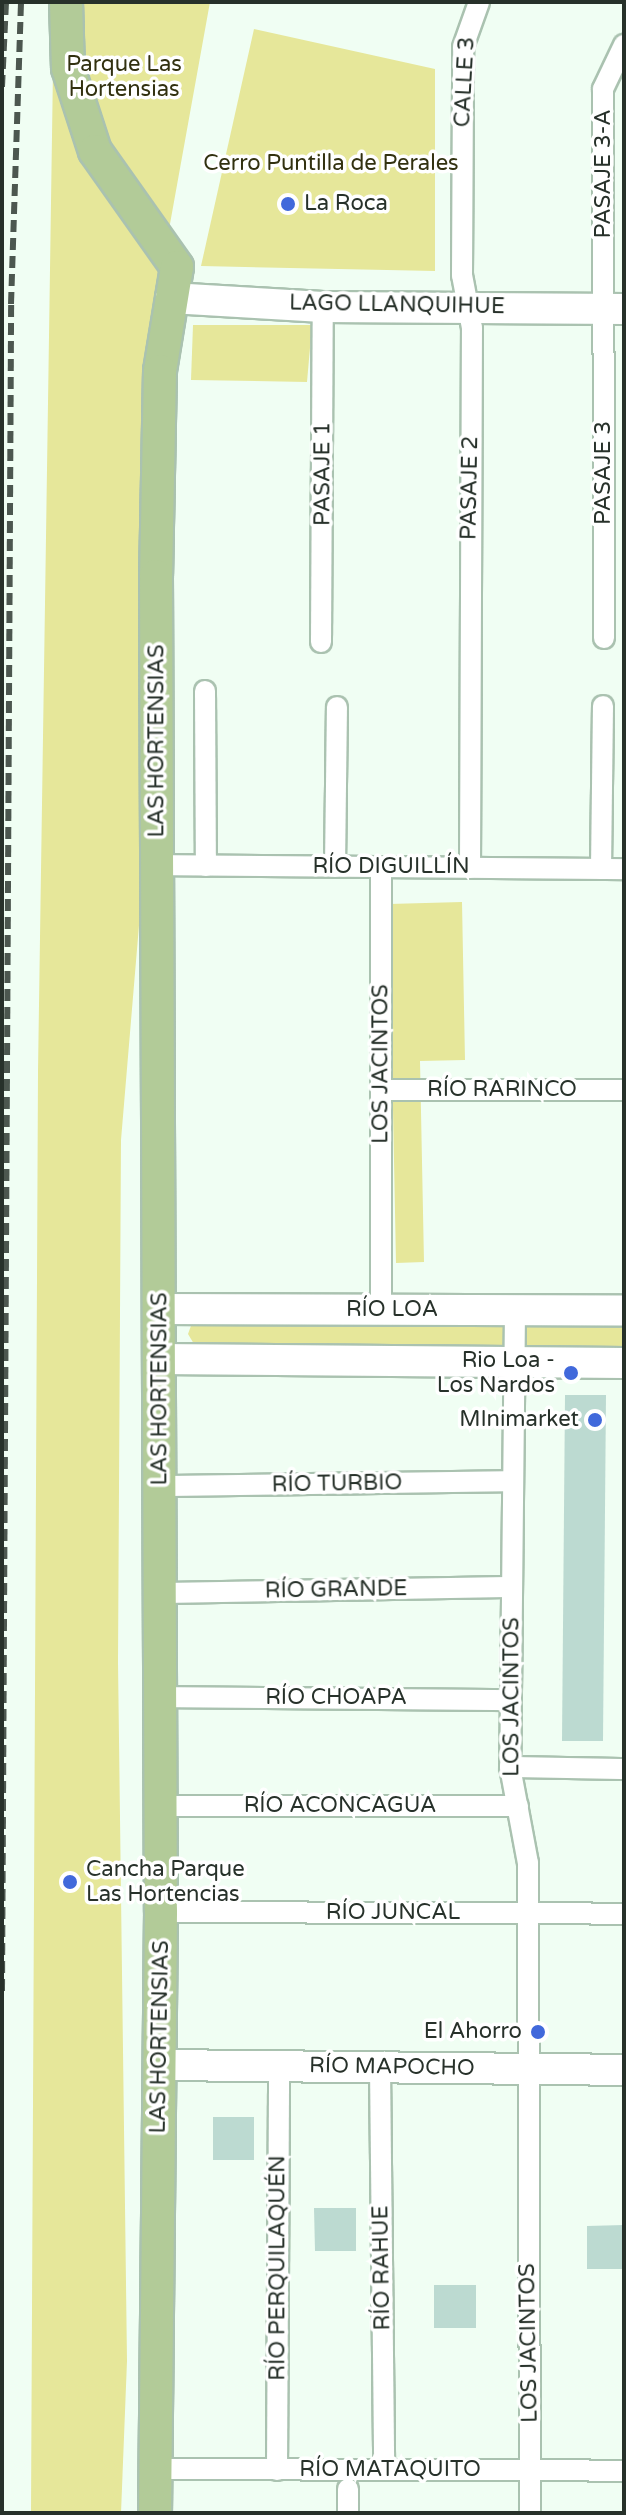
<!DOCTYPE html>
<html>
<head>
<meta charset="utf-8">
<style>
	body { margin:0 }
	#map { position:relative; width:626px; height:2515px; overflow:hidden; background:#f0fef3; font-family:"Varela Round",sans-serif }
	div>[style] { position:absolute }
	.green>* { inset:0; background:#e6e79a }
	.building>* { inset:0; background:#bcdad1 }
	.roads { filter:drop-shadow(2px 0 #aac2b0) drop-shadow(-2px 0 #aac2b0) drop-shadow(0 2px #aac2b0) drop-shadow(0 -2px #aac2b0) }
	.street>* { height:20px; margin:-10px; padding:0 10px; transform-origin:10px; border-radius:10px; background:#fff }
	.secondary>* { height:30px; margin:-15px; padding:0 15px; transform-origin:15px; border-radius:15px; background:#fff }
	.primary>* { height:32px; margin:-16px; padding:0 16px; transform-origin:16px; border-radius:16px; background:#b2cb98 }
	.rail>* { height:6px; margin-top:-3px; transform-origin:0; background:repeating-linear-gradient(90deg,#4c574f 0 12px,transparent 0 18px) }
	.dots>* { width:22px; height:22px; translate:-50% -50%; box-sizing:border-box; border:4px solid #fff; border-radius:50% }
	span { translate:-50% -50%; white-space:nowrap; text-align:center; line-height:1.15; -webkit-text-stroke:7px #fff; paint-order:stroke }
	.park-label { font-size:22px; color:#323110 }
	.street-label { font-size:22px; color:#27312a }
	.poi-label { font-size:22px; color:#27312a }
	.left { translate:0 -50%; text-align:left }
	.right { translate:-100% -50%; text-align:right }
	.frame { position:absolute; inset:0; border:4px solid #27312a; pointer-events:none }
</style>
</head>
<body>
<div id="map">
	<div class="green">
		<i style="clip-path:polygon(54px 2px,210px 2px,146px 357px,144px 866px,121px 1140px,118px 1662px,127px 2361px,121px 2513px,31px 2513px,38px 1071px)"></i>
		<i style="clip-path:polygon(254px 29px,435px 69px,435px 271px,201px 266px)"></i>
		<i style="clip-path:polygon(193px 325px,312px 325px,307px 382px,191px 380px)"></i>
		<i style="clip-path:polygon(462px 902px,465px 1060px,420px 1061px,424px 1262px,396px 1263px,389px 904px)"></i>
		<i style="clip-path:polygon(624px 1322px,624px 1350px,194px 1344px,188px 1334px,192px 1323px)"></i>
	</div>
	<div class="building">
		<i style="clip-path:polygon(565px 1395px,606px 1395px,603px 1741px,562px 1741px)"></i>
		<i style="clip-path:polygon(213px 2117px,254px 2117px,254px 2160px,213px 2160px)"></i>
		<i style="clip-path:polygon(314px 2208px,356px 2208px,356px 2251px,315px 2251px)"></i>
		<i style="clip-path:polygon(624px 2225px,624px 2269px,587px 2269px,587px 2226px)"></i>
		<i style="clip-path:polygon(434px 2285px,476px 2285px,476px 2328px,434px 2328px)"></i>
	</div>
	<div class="roads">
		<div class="street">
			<i style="left:604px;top:638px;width:549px;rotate:-90.1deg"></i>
			<i style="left:603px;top:89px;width:49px;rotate:-64.5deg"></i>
			<i style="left:321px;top:642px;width:335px;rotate:-89.7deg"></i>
			<i style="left:205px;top:691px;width:175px;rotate:89.7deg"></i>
			<i style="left:157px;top:865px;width:467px;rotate:0.5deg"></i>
			<i style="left:335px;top:867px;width:160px;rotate:-89.3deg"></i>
			<i style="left:381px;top:867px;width:443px;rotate:90deg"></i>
			<i style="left:470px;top:868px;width:540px;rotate:-89.79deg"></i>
			<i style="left:472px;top:328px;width:54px;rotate:-100.7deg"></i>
			<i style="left:462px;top:275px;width:228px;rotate:-89.7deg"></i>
			<i style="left:463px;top:47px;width:48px;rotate:-70.4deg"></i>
			<i style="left:601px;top:869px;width:163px;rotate:-89.3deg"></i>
			<i style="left:381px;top:1090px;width:243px"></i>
			<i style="left:515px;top:1311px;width:456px;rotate:90.6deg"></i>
			<i style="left:510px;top:1767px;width:98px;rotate:79.4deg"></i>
			<i style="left:528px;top:1863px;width:650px;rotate:89.82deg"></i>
			<i style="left:161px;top:1486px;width:352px;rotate:-0.8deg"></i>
			<i style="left:160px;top:1593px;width:352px;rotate:-1deg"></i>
			<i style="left:161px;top:1697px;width:350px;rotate:0.5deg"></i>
			<i style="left:510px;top:1767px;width:114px;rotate:1deg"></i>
			<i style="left:161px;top:1806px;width:357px"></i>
			<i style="left:161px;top:1912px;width:463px;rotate:0.2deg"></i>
			<i style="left:380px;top:2067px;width:403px;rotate:89.4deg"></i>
			<i style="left:155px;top:2469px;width:469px;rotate:0.2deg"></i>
			<i style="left:277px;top:2470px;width:404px;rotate:-89.7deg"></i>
			<i style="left:348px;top:2513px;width:24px;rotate:-90deg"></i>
		</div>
		<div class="secondary">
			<i style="left:171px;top:298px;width:152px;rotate:3.4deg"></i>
			<i style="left:323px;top:307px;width:301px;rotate:0.4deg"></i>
			<i style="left:160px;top:1309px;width:464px;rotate:0.2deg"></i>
			<i style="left:160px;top:1359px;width:464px;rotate:0.5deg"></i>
			<i style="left:159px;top:2065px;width:465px;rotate:0.6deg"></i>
		</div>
		<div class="primary">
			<i style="left:66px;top:2px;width:66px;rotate:88.3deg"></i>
			<i style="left:68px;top:68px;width:87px;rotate:72deg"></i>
			<i style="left:95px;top:151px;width:142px;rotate:54.7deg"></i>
			<i style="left:177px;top:267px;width:105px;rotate:99.3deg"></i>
			<i style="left:160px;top:371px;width:205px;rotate:91.1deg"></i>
			<i style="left:156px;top:576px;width:1336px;rotate:89.79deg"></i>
			<i style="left:161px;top:1912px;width:601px;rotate:90.57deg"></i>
		</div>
	</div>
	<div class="rail">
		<i style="left:2px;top:87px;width:85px;rotate:-87.3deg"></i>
		<i style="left:2px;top:1991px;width:1687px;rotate:-89.69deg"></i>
		<i style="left:11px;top:304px;width:302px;rotate:-88.1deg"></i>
	</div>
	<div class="dots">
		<i style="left:288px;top:204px;background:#4169db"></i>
		<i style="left:571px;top:1373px;background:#4169db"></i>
		<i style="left:595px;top:1420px;background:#4169db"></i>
		<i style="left:70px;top:1882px;background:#4169db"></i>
		<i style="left:538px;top:2032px;background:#4169db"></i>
	</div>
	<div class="park-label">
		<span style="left:124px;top:77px">Parque Las<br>Hortensias</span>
		<span style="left:331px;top:164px">Cerro Puntilla de Perales</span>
	</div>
	<div class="street-label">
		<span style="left:465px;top:82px;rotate:-87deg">CALLE 3</span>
		<span style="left:604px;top:174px;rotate:-90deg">PASAJE 3-A</span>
		<span style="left:397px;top:305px;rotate:1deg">LAGO LLANQUIHUE</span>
		<span style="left:604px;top:473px;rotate:-90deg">PASAJE 3</span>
		<span style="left:323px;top:474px;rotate:-90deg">PASAJE 1</span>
		<span style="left:470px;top:488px;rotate:-89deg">PASAJE 2</span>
		<span style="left:157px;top:741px;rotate:-90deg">LAS HORTENSIAS</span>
		<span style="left:391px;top:867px">RÍO DIGUILLÍN</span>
		<span style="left:381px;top:1064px;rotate:-90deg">LOS JACINTOS</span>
		<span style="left:502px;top:1090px">RÍO RARINCO</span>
		<span style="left:392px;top:1310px">RÍO LOA</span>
		<span style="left:160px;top:1389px;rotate:-90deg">LAS HORTENSIAS</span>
		<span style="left:337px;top:1484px;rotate:-1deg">RÍO TURBIO</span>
		<span style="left:336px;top:1590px;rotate:-1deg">RÍO GRANDE</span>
		<span style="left:512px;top:1697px;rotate:-90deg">LOS JACINTOS</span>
		<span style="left:336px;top:1698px">RÍO CHOAPA</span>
		<span style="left:340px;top:1806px">RÍO ACONCAGUA</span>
		<span style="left:393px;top:1913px">RÍO JUNCAL</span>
		<span style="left:160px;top:2037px;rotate:-89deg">LAS HORTENSIAS</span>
		<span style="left:392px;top:2067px;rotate:1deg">RÍO MAPOCHO</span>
		<span style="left:278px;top:2268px;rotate:-90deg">RÍO PERQUILAQUÉN</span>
		<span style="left:382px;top:2268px;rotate:-91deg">RÍO RAHUE</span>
		<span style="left:529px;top:2343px;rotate:-91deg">LOS JACINTOS</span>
		<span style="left:390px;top:2470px">RÍO MATAQUITO</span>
	</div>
	<div class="poi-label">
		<span class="left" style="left:304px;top:204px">La Roca</span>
		<span class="right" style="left:555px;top:1373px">Rio Loa -<br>Los Nardos</span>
		<span class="right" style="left:579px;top:1420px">MInimarket</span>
		<span class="left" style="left:86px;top:1882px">Cancha Parque<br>Las Hortencias</span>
		<span class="right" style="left:522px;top:2032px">El Ahorro</span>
	</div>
	<div class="frame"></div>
</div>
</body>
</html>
